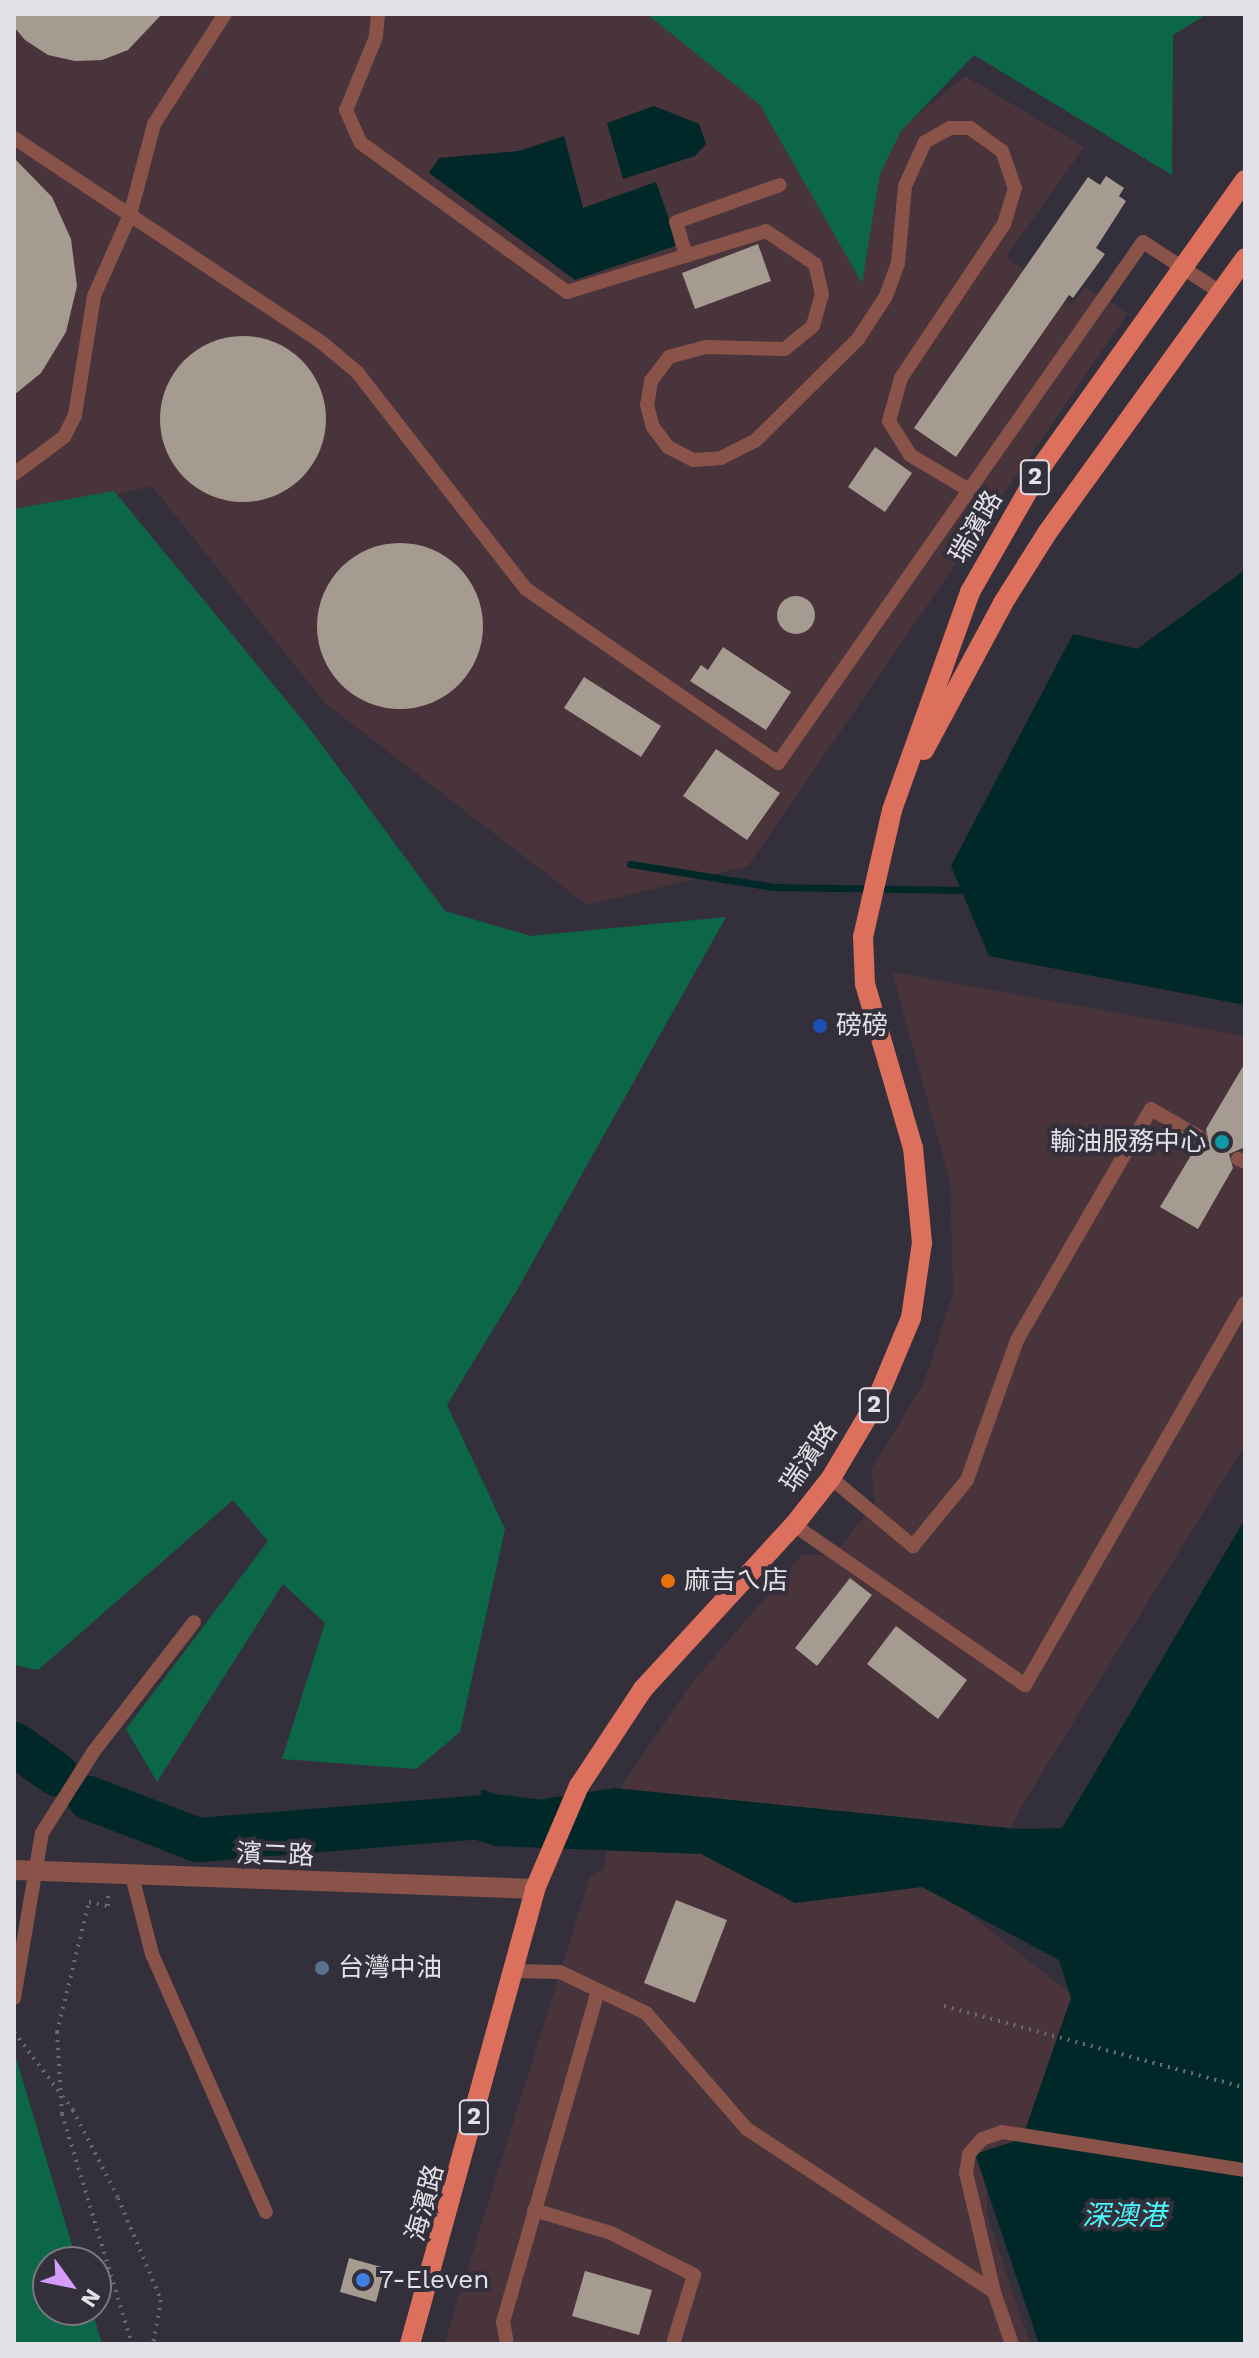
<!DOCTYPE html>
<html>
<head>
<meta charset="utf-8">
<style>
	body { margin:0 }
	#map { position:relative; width:1259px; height:2358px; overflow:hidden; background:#34303b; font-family:"Work Sans","Noto Sans TC",sans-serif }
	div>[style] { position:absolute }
	.industrial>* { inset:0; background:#48343a }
	.green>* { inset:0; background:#0c6748 }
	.water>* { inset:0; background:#002829 }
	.stream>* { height:7px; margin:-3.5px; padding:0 3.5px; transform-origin:3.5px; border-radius:3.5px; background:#002829 }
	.river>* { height:44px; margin:-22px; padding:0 22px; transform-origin:22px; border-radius:22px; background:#002829 }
	.building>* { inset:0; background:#a69b90 }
	.round { border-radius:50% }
	.path>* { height:4px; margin-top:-2px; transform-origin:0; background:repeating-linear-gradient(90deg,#6b6872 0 2px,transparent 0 8px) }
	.service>* { height:14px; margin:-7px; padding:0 7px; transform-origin:7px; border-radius:7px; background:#89534a }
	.tertiary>* { height:20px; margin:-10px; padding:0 10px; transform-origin:10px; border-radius:10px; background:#89534a }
	.primary>* { height:20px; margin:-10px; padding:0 10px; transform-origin:10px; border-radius:10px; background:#dd6f5d }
	.path-bridge>* { height:4px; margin-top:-2px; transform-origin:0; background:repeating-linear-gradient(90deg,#6b6872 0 2px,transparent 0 8px) }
	.dots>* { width:22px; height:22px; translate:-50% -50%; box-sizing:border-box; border:4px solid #34303b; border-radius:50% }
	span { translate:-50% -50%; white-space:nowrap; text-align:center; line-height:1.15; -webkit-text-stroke:8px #34303b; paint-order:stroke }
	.shield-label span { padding:2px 6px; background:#34303b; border:2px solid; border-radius:6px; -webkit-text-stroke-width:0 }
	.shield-label { font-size:24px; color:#e3e1e8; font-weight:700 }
	.street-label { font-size:26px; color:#e3e1e8 }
	.poi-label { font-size:26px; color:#e3e1e8 }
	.left { translate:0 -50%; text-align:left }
	.right { translate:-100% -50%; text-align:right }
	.water-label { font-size:28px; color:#4bf6fc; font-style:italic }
	.frame { position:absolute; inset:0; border:16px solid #e3e1e8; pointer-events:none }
	.north { position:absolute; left:32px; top:2246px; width:80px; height:80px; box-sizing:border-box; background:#34303b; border:2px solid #7a7780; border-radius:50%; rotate:123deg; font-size:22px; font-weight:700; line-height:32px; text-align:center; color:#e3e1e8 }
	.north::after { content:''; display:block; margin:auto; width:28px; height:36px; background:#d49cfc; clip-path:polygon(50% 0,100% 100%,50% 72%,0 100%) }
</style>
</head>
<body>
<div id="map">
	<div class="industrial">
		<i style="clip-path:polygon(14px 14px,677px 14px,837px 181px,965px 76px,1084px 147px,1006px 257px,1072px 304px,1085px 287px,1128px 313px,748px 866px,587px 905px,325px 703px,152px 486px,14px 518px)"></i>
		<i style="clip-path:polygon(892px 972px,1245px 1036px,1245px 1445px,1024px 1802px,968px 1913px,1075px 1997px,1025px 2141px,987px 2150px,987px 2215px,1030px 2344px,444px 2344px,590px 1877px,604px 1869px,617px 1793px,691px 1684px,803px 1554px,833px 1556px,875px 1503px,871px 1470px,924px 1382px,953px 1294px,950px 1181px)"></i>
	</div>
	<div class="green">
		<i style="clip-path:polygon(647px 14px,1207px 14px,1173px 35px,1172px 175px,974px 55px,901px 131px,880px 174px,862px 283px,760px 105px)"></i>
		<i style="clip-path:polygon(114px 491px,309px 728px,445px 911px,531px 936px,726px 917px,517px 1290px,447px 1405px,505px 1529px,460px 1732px,416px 1769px,282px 1759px,325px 1623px,283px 1584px,157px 1782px,126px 1729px,268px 1541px,233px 1500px,38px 1670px,14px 1665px,14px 509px)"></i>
		<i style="clip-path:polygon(14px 2051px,77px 2262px,48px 2262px,48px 2310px,92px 2310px,102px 2344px,14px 2344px)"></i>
	</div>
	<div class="water">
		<i style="clip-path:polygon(654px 106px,699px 124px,706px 144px,695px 156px,623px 179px,607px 123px)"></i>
		<i style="clip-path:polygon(564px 136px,583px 208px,656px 182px,678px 245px,575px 280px,429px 173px,439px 158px,519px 151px)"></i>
		<i style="clip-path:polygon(1245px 570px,1245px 1005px,989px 956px,951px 866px,1073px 634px,1137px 649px)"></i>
		<i style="clip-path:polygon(1245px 1519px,1245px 2344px,1039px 2344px,975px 2154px,1022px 2139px,1071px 1998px,1059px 1960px,922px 1887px,795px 1903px,701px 1854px,495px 1846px,470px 1838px,482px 1789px,517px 1803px,615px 1788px,1018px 1829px,1062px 1828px)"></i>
	</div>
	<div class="stream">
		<i style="left:630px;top:864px;width:145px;rotate:9.1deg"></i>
		<i style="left:773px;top:887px;width:188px;rotate:0.9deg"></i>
	</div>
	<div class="river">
		<i style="left:14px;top:1744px;width:52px;rotate:35.5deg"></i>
		<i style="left:89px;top:1798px;width:117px;rotate:21.1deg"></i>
		<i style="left:198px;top:1840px;width:297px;rotate:-4.6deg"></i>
		<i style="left:494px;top:1816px;width:39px;rotate:7deg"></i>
	</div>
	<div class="building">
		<i style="clip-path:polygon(14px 14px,162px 14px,128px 50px,102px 60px,75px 61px,48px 55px,25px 40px,14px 27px)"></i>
		<i style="clip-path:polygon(14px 158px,52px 197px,71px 239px,77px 286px,66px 332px,41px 373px,14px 395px)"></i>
		<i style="clip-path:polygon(1106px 176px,1124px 188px,1119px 196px,1126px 201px,1096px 248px,1105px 254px,1073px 298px,1069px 295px,956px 457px,914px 428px,1088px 177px,1100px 185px)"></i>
		<i style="clip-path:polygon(758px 244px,771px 281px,695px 309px,682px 273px)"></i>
		<i class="round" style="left:160px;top:336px;width:166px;height:166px"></i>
		<i style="clip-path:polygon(875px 447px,912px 473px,885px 512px,848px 487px)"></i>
		<i class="round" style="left:317px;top:543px;width:166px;height:166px"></i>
		<i class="round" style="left:777px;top:596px;width:38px;height:38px"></i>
		<i style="clip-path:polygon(723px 647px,791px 692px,766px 730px,690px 681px,701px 665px,708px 670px)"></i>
		<i style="clip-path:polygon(584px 677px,661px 726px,641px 757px,564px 708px)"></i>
		<i style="clip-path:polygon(716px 749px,780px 793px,747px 840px,683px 796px)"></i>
		<i style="clip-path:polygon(1245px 1063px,1245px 1147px,1229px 1154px,1233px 1168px,1198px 1229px,1160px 1207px,1196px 1147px,1209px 1144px,1206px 1129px)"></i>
		<i style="clip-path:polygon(850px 1578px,872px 1595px,817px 1666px,795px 1648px)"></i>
		<i style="clip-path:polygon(896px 1626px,967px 1680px,938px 1719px,867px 1664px)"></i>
		<i style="clip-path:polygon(676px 1900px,727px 1920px,695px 2003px,644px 1983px)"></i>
		<i style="clip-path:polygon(349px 2258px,385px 2268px,376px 2302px,340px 2292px)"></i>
		<i style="clip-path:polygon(585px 2271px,652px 2290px,639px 2335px,572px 2316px)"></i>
	</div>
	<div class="path">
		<i style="left:944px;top:2006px;width:312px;rotate:15.2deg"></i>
		<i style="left:14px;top:2032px;width:98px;rotate:52.9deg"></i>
		<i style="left:73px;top:2110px;width:99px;rotate:62.9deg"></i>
		<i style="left:118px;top:2198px;width:111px;rotate:67.1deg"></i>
		<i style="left:161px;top:2300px;width:45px;rotate:100.3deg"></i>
		<i style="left:57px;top:2032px;width:134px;rotate:-76.2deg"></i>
		<i style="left:89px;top:1902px;width:19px;rotate:12deg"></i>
		<i style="left:108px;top:1906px;width:10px;rotate:-90deg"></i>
		<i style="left:62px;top:2114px;width:240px;rotate:73.1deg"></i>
	</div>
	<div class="service">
		<i style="left:378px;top:14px;width:23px;rotate:95deg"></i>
		<i style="left:376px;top:37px;width:79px;rotate:112.3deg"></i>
		<i style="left:346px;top:110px;width:36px;rotate:66deg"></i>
		<i style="left:361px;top:143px;width:254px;rotate:35.9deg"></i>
		<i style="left:567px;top:292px;width:208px;rotate:-17deg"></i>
		<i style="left:766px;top:231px;width:59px;rotate:34deg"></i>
		<i style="left:815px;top:264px;width:31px;rotate:77deg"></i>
		<i style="left:822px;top:294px;width:33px;rotate:106deg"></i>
		<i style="left:813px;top:326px;width:36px;rotate:141deg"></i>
		<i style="left:785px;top:349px;width:79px;rotate:-178.5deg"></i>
		<i style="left:706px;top:347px;width:38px;rotate:165deg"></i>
		<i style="left:669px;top:357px;width:30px;rotate:127deg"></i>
		<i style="left:651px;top:381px;width:24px;rotate:99deg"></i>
		<i style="left:647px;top:405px;width:23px;rotate:75deg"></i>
		<i style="left:653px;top:427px;width:25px;rotate:53deg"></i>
		<i style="left:668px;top:447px;width:29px;rotate:27deg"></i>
		<i style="left:694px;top:460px;width:27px;rotate:-4deg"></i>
		<i style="left:721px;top:458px;width:38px;rotate:-27deg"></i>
		<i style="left:755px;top:441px;width:145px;rotate:-44.7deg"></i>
		<i style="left:858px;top:339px;width:51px;rotate:-56.9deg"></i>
		<i style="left:886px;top:296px;width:35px;rotate:-70deg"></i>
		<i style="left:898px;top:263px;width:77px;rotate:-84.8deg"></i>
		<i style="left:905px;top:186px;width:48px;rotate:-65.6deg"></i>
		<i style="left:925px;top:142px;width:29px;rotate:-29deg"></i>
		<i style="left:950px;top:128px;width:20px"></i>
		<i style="left:970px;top:128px;width:39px;rotate:36deg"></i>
		<i style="left:1002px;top:151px;width:39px;rotate:71deg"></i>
		<i style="left:1015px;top:188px;width:38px;rotate:107deg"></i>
		<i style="left:1004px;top:224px;width:185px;rotate:123.8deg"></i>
		<i style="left:901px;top:378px;width:45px;rotate:105.6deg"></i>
		<i style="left:889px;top:421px;width:40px;rotate:58deg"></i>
		<i style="left:910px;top:455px;width:69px;rotate:30.7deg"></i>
		<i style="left:14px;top:138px;width:369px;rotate:33.6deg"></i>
		<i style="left:321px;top:342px;width:47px;rotate:39.8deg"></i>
		<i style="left:357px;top:372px;width:275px;rotate:52.1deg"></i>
		<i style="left:526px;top:589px;width:306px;rotate:34.6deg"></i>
		<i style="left:778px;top:763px;width:636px;rotate:-54.99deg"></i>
		<i style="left:1143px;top:242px;width:92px;rotate:33deg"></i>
		<i style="left:686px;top:256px;width:35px;rotate:-106deg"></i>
		<i style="left:676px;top:222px;width:110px;rotate:-19.6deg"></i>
		<i style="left:14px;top:474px;width:62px;rotate:-36.5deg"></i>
		<i style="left:64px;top:437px;width:25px;rotate:-63deg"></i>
		<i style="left:75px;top:415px;width:121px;rotate:-80.9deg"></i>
		<i style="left:94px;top:296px;width:89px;rotate:-66deg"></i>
		<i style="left:130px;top:215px;width:94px;rotate:-75.2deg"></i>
		<i style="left:154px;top:124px;width:131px;rotate:-57.2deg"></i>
		<i style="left:1238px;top:1159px;width:8px;rotate:23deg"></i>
		<i style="left:831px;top:1478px;width:107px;rotate:39.7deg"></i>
		<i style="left:913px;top:1546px;width:85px;rotate:-50.7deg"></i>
		<i style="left:967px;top:1480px;width:149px;rotate:-70.3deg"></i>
		<i style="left:1017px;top:1340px;width:267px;rotate:-59.9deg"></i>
		<i style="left:1151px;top:1109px;width:58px;rotate:30.1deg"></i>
		<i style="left:794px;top:1525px;width:281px;rotate:34.7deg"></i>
		<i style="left:1025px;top:1685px;width:441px;rotate:-60.1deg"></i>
		<i style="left:132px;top:1876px;width:81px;rotate:75.6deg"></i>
		<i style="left:152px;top:1954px;width:282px;rotate:66.2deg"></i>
		<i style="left:512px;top:1971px;width:48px;rotate:1.2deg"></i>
		<i style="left:560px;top:1972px;width:95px;rotate:25.5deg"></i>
		<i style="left:646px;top:2013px;width:154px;rotate:49deg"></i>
		<i style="left:747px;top:2129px;width:296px;rotate:33.4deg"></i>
		<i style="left:994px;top:2292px;width:55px;rotate:70.9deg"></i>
		<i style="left:14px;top:1998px;width:167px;rotate:-80.4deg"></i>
		<i style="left:42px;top:1833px;width:97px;rotate:-57.6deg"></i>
		<i style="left:94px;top:1751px;width:163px;rotate:-52.2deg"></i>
		<i style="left:534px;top:2210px;width:80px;rotate:16.6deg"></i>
		<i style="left:611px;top:2233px;width:93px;rotate:26.8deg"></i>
		<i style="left:694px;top:2275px;width:72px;rotate:106.9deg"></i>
		<i style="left:994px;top:2292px;width:122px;rotate:-103.2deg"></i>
		<i style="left:966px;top:2173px;width:19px;rotate:-81deg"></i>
		<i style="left:969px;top:2154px;width:20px;rotate:-49deg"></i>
		<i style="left:982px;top:2139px;width:21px;rotate:-19deg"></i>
		<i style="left:1002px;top:2132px;width:246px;rotate:8.9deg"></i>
		<i style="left:507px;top:2344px;width:22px;rotate:-100deg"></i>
		<i style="left:503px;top:2322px;width:344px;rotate:-74deg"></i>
	</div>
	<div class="tertiary">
		<i style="left:14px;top:1870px;width:521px;rotate:2.09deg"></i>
	</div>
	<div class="primary">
		<i style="left:924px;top:750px;width:167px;rotate:-61.7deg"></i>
		<i style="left:1003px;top:603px;width:83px;rotate:-57.8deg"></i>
		<i style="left:1047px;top:533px;width:339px;rotate:-54.2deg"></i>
		<i style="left:410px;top:2344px;width:472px;rotate:-74.6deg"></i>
		<i style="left:535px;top:1889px;width:112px;rotate:-66.9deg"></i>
		<i style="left:579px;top:1786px;width:116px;rotate:-56.6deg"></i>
		<i style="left:643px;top:1689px;width:223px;rotate:-47.4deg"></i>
		<i style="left:794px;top:1525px;width:60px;rotate:-51.8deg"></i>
		<i style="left:831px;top:1478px;width:86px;rotate:-59.3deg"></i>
		<i style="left:875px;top:1404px;width:93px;rotate:-67.3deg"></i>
		<i style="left:911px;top:1318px;width:76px;rotate:-81.7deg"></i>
		<i style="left:922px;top:1243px;width:95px;rotate:-95.4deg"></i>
		<i style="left:913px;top:1148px;width:171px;rotate:-106.3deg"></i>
		<i style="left:865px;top:984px;width:47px;rotate:-92.4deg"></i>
		<i style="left:863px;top:937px;width:130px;rotate:-77.1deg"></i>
		<i style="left:892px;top:810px;width:232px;rotate:-70.3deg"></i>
		<i style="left:970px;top:592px;width:149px;rotate:-60.2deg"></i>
		<i style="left:1044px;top:463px;width:347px;rotate:-54.6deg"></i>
	</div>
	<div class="path-bridge">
		<i style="left:57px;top:2032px;width:82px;rotate:86.5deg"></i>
	</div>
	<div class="dots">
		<i style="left:820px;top:1026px;background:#1a4fb4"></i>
		<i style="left:1222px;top:1142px;background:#0f9aa8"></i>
		<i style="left:668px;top:1581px;background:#e8710a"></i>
		<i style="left:322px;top:1968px;background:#5c6f8a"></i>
		<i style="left:363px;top:2280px;background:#3f7fe0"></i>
	</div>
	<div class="shield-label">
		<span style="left:1035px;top:477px">2</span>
		<span style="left:874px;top:1405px">2</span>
		<span style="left:474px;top:2117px">2</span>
	</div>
	<div class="street-label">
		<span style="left:976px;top:527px;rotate:-60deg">瑞濱路</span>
		<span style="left:809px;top:1457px;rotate:-56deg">瑞濱路</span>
		<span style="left:275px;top:1855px;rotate:2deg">濱二路</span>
		<span style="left:425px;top:2203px;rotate:-75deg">海濱路</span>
	</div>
	<div class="poi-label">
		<span class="left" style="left:836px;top:1026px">磅磅</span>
		<span class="right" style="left:1206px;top:1142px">輸油服務中心</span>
		<span class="left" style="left:684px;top:1581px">麻吉ㄟ店</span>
		<span class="left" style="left:338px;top:1968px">台灣中油</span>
		<span class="left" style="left:379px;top:2280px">7-Eleven</span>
	</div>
	<div class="water-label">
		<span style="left:1124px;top:2216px">深澳港</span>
	</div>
	<div class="frame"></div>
	<div class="north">N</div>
</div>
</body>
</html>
